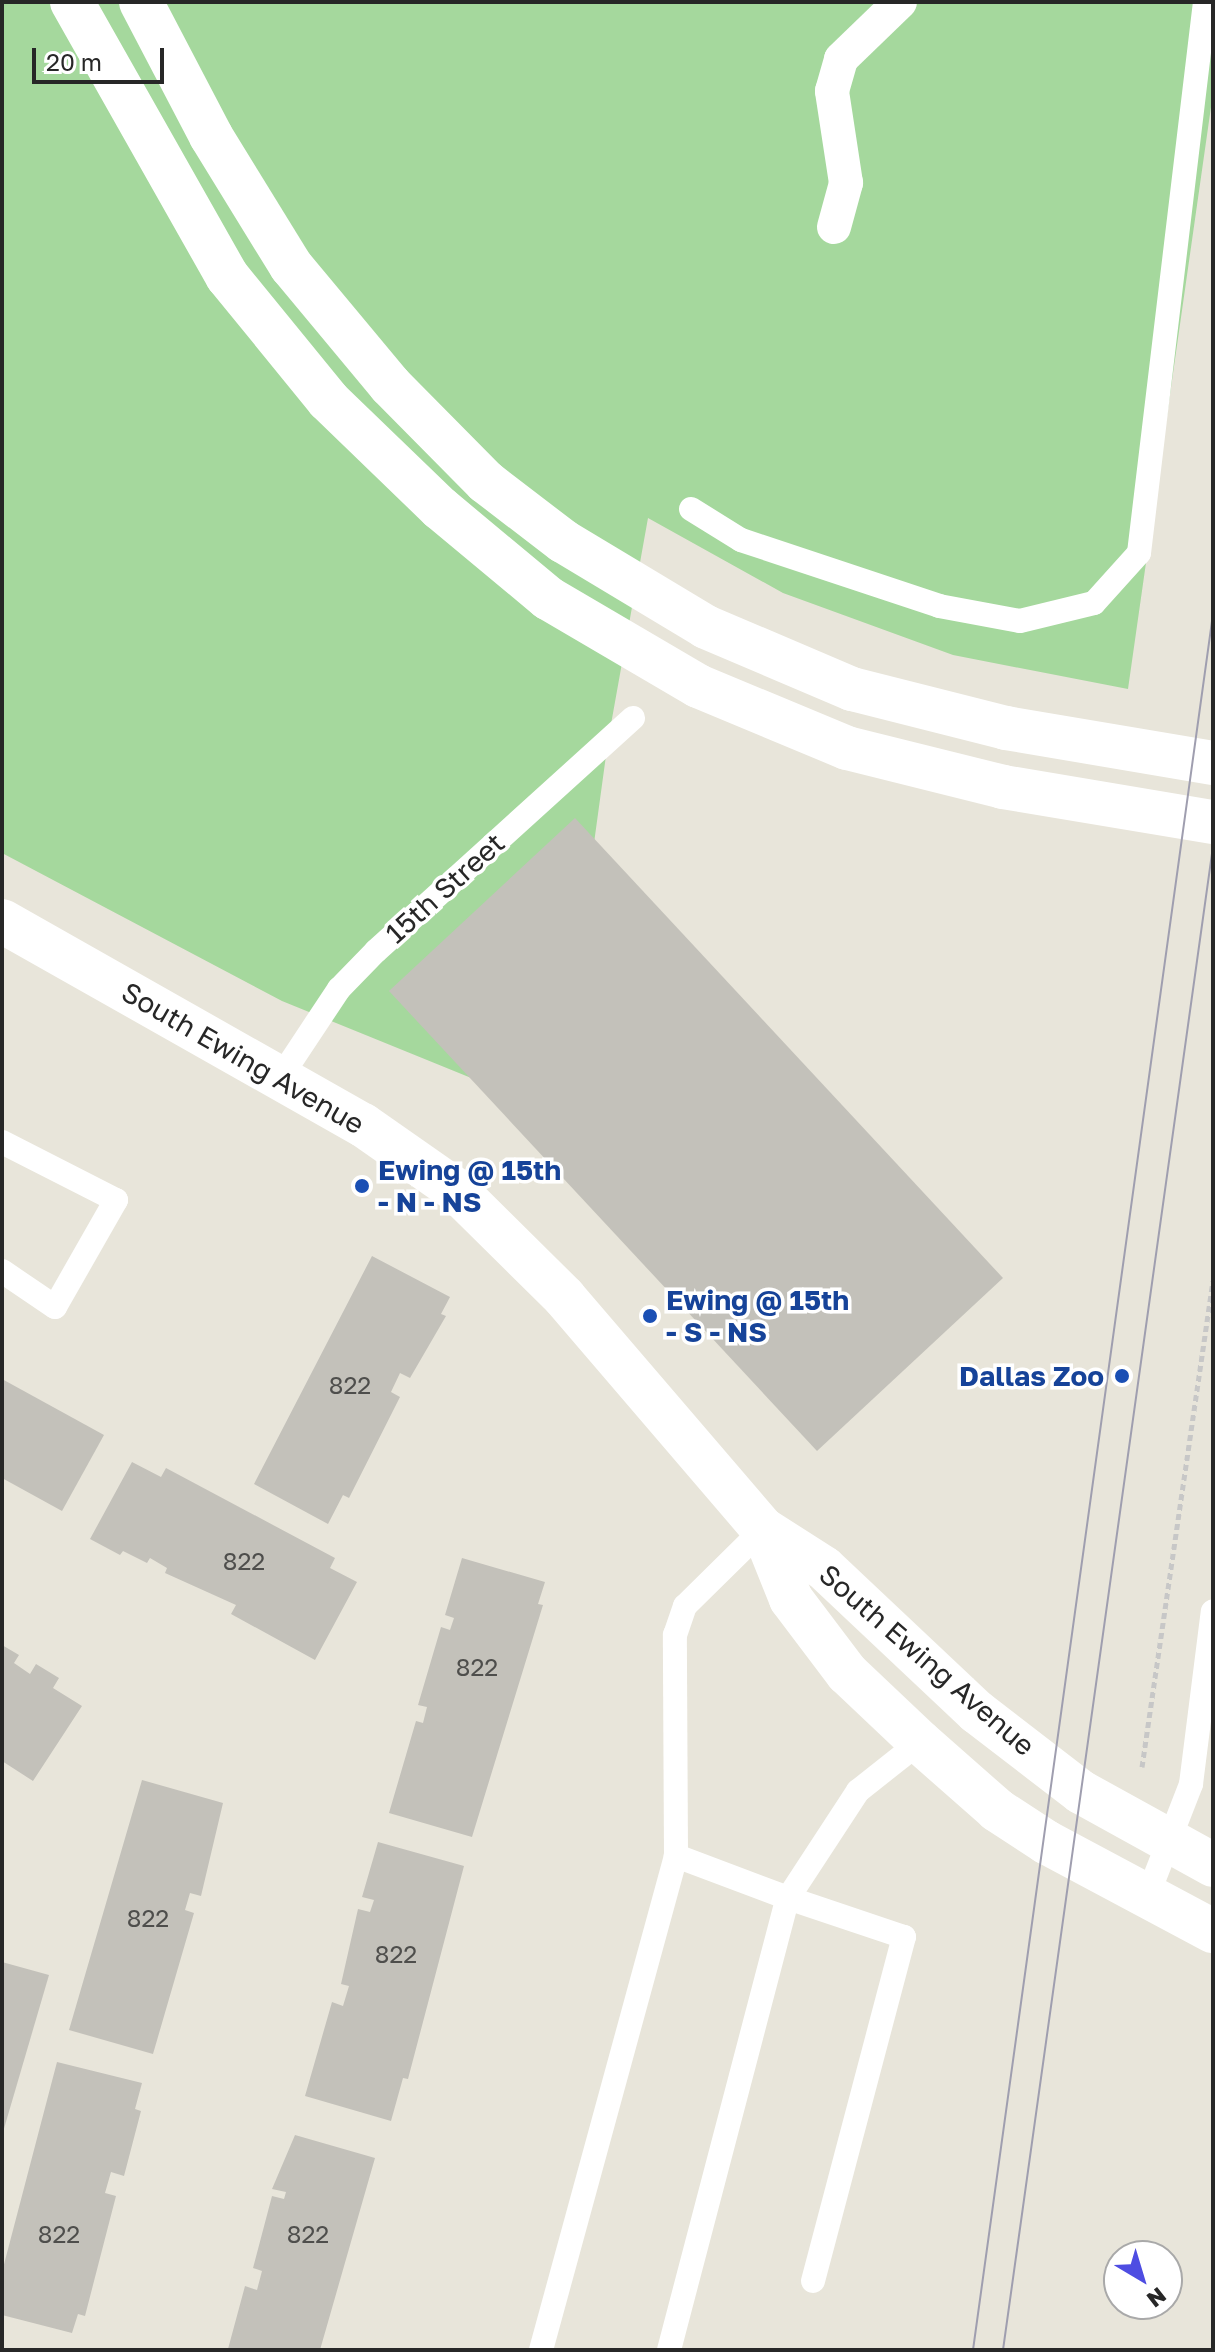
<!DOCTYPE html>
<html>
<head>
<meta charset="utf-8">
<style>
	body { margin:0 }
	#map { position:relative; width:1215px; height:2352px; overflow:hidden; background:#e8e5da; font-family:"Golos Text",sans-serif }
	div>[style] { position:absolute }
	.green>* { inset:0; background:#a5d89d }
	.building>* { inset:0; background:#c3c1ba }
	.path>* { height:5px; margin-top:-2.5px; transform-origin:0; background:repeating-linear-gradient(90deg,#c7c7c7 0 6px,transparent 0 10px) }
	.service>* { height:24px; margin:-12px; padding:0 12px; transform-origin:12px; border-radius:12px; background:#fff }
	.pedestrian>* { height:34px; margin:-17px; padding:0 17px; transform-origin:17px; border-radius:17px; background:#fff }
	.tertiary>* { height:44px; margin:-22px; padding:0 22px; transform-origin:22px; border-radius:22px; background:#fff }
	.secondary>* { height:44px; margin:-22px; padding:0 22px; transform-origin:22px; border-radius:22px; background:#fff }
	.tram>* { height:2px; margin:-1px; padding:0 1px; transform-origin:1px; border-radius:1px; background:#9f9eaf }
	.dots>* { width:22px; height:22px; translate:-50% -50%; box-sizing:border-box; border:4px solid #fff; border-radius:50% }
	span { translate:-50% -50%; white-space:nowrap; text-align:center; line-height:1.15; -webkit-text-stroke:7px #fff; paint-order:stroke }
	.number-label { font-size:24px; color:#4e4e4c }
	.number-label span { -webkit-text-stroke-width:0 }
	.street-label { font-size:28px; color:#272727 }
	.transit-label { font-size:28px; color:#164399; font-weight:700 }
	.left { translate:0 -50%; text-align:left }
	.right { translate:-100% -50%; text-align:right }
	.frame { position:absolute; inset:0; border:4px solid #272727; pointer-events:none }
	.north { position:absolute; left:1103px; top:2240px; width:80px; height:80px; box-sizing:border-box; background:#fff; border:2px solid #a9a9a9; border-radius:50%; rotate:142deg; font-size:22px; font-weight:700; line-height:32px; text-align:center; color:#272727 }
	.north::after { content:''; display:block; margin:auto; width:28px; height:36px; background:#4e4de2; clip-path:polygon(50% 0,100% 100%,50% 72%,0 100%) }
	.scale { position:absolute; left:32px; top:48px; width:132px; height:36px; box-sizing:border-box; border:4px solid #272727; border-top:0; padding-left:10px; font-size:24px; line-height:28px; white-space:nowrap; color:#272727; -webkit-text-stroke:6px #fff; paint-order:stroke }
</style>
</head>
<body>
<div id="map">
	<div class="green">
		<i style="clip-path:polygon(2px 2px,1213px 2px,1213px 93px,1128px 689px,953px 655px,783px 593px,648px 518px,608px 741px,557px 1113px,282px 1001px,2px 853px)"></i>
	</div>
	<div class="building">
		<i style="clip-path:polygon(575px 818px,1003px 1278px,817px 1451px,389px 991px)"></i>
		<i style="clip-path:polygon(372px 1256px,450px 1297px,441px 1314px,446px 1316px,410px 1378px,400px 1373px,391px 1392px,400px 1397px,349px 1498px,343px 1495px,328px 1524px,254px 1484px)"></i>
		<i style="clip-path:polygon(2px 1379px,104px 1435px,62px 1511px,2px 1478px)"></i>
		<i style="clip-path:polygon(132px 1462px,161px 1477px,166px 1468px,335px 1558px,330px 1568px,357px 1582px,315px 1660px,231px 1614px,236px 1605px,165px 1573px,167px 1568px,150px 1558px,147px 1563px,123px 1551px,120px 1555px,90px 1539px)"></i>
		<i style="clip-path:polygon(462px 1558px,545px 1582px,538px 1604px,543px 1605px,472px 1837px,389px 1813px,416px 1721px,423px 1723px,427px 1707px,418px 1705px,441px 1627px,450px 1630px,454px 1618px,445px 1615px)"></i>
		<i style="clip-path:polygon(2px 1645px,19px 1655px,14px 1663px,30px 1674px,36px 1664px,59px 1678px,53px 1688px,82px 1706px,33px 1781px,2px 1761px)"></i>
		<i style="clip-path:polygon(142px 1780px,223px 1803px,201px 1896px,190px 1893px,185px 1910px,194px 1913px,153px 2054px,69px 2030px)"></i>
		<i style="clip-path:polygon(378px 1842px,464px 1866px,408px 2079px,403px 2078px,391px 2121px,305px 2096px,332px 2002px,343px 2006px,349px 1986px,341px 1984px,358px 1909px,370px 1912px,374px 1900px,362px 1897px)"></i>
		<i style="clip-path:polygon(2px 1962px,49px 1975px,3px 2132px,2px 2132px)"></i>
		<i style="clip-path:polygon(57px 2062px,142px 2083px,135px 2109px,141px 2111px,124px 2176px,111px 2172px,105px 2193px,116px 2196px,85px 2316px,78px 2314px,72px 2333px,2px 2315px,2px 2272px)"></i>
		<i style="clip-path:polygon(295px 2135px,375px 2158px,320px 2350px,228px 2349px,245px 2286px,257px 2290px,262px 2271px,253px 2268px,272px 2196px,284px 2199px,286px 2192px,272px 2189px)"></i>
	</div>
	<div class="path">
		<i style="left:1142px;top:1767px;width:491px;rotate:-81.7deg"></i>
	</div>
	<div class="service">
		<i style="left:691px;top:509px;width:59px;rotate:31.8deg"></i>
		<i style="left:741px;top:540px;width:209px;rotate:18.4deg"></i>
		<i style="left:939px;top:606px;width:82px;rotate:10.5deg"></i>
		<i style="left:1020px;top:621px;width:76px;rotate:-13.7deg"></i>
		<i style="left:1094px;top:603px;width:67px;rotate:-48deg"></i>
		<i style="left:1139px;top:553px;width:555px;rotate:-83.17deg"></i>
		<i style="left:280px;top:1078px;width:107px;rotate:-56.5deg"></i>
		<i style="left:339px;top:989px;width:53px;rotate:-45.8deg"></i>
		<i style="left:376px;top:951px;width:347px;rotate:-42.2deg"></i>
		<i style="left:2px;top:1142px;width:128px;rotate:27deg"></i>
		<i style="left:116px;top:1200px;width:123px;rotate:119.7deg"></i>
		<i style="left:55px;top:1307px;width:64px;rotate:-145.8deg"></i>
		<i style="left:1149px;top:1892px;width:116px;rotate:-68.7deg"></i>
		<i style="left:1191px;top:1784px;width:174px;rotate:-82.8deg"></i>
		<i style="left:813px;top:2281px;width:356px;rotate:-75.2deg"></i>
		<i style="left:904px;top:1937px;width:122px;rotate:-161.4deg"></i>
		<i style="left:788px;top:1898px;width:128px;rotate:-56.8deg"></i>
		<i style="left:858px;top:1791px;width:79px;rotate:-38.3deg"></i>
		<i style="left:541px;top:2350px;width:512px;rotate:-74.72deg"></i>
		<i style="left:676px;top:1856px;width:221px;rotate:-90.3deg"></i>
		<i style="left:675px;top:1635px;width:31px;rotate:-71deg"></i>
		<i style="left:685px;top:1606px;width:110px;rotate:-44.6deg"></i>
		<i style="left:669px;top:2350px;width:467px;rotate:-75.3deg"></i>
		<i style="left:788px;top:1898px;width:120px;rotate:-159.4deg"></i>
	</div>
	<div class="pedestrian">
		<i style="left:834px;top:227px;width:46px;rotate:-74.7deg"></i>
		<i style="left:846px;top:183px;width:93px;rotate:-98.7deg"></i>
		<i style="left:832px;top:91px;width:33px;rotate:-74deg"></i>
		<i style="left:841px;top:59px;width:82px;rotate:-44deg"></i>
	</div>
	<div class="tertiary">
		<i style="left:2px;top:921px;width:415px;rotate:29.5deg"></i>
		<i style="left:363px;top:1125px;width:113px;rotate:35deg"></i>
		<i style="left:456px;top:1190px;width:152px;rotate:44.7deg"></i>
		<i style="left:564px;top:1297px;width:306px;rotate:49.4deg"></i>
		<i style="left:763px;top:1529px;width:72px;rotate:32.6deg"></i>
		<i style="left:824px;top:1568px;width:210px;rotate:43.3deg"></i>
		<i style="left:977px;top:1712px;width:131px;rotate:37.6deg"></i>
		<i style="left:1081px;top:1792px;width:151px;rotate:28.9deg"></i>
		<i style="left:763px;top:1529px;width:75px;rotate:68.2deg"></i>
		<i style="left:791px;top:1599px;width:93px;rotate:52.9deg"></i>
		<i style="left:847px;top:1673px;width:100px;rotate:43.4deg"></i>
		<i style="left:920px;top:1742px;width:103px;rotate:41.4deg"></i>
		<i style="left:997px;top:1810px;width:59px;rotate:33.1deg"></i>
		<i style="left:1046px;top:1842px;width:189px;rotate:28.1deg"></i>
	</div>
	<div class="secondary">
		<i style="left:72px;top:2px;width:315px;rotate:60.5deg"></i>
		<i style="left:227px;top:276px;width:160px;rotate:50.8deg"></i>
		<i style="left:328px;top:400px;width:156px;rotate:44deg"></i>
		<i style="left:440px;top:508px;width:141px;rotate:39.8deg"></i>
		<i style="left:548px;top:598px;width:174px;rotate:30.4deg"></i>
		<i style="left:698px;top:686px;width:161px;rotate:22.6deg"></i>
		<i style="left:847px;top:748px;width:161px;rotate:14deg"></i>
		<i style="left:1003px;top:787px;width:213px;rotate:9.5deg"></i>
		<i style="left:141px;top:2px;width:151px;rotate:62.4deg"></i>
		<i style="left:211px;top:136px;width:153px;rotate:58.4deg"></i>
		<i style="left:291px;top:266px;width:155px;rotate:50.2deg"></i>
		<i style="left:390px;top:385px;width:136px;rotate:45.3deg"></i>
		<i style="left:486px;top:482px;width:97px;rotate:37.5deg"></i>
		<i style="left:563px;top:541px;width:167px;rotate:31deg"></i>
		<i style="left:706px;top:627px;width:159px;rotate:23deg"></i>
		<i style="left:852px;top:689px;width:159px;rotate:14.2deg"></i>
		<i style="left:1006px;top:728px;width:210px;rotate:9.6deg"></i>
	</div>
	<div class="tram">
		<i style="left:973px;top:2350px;width:1754px;rotate:-82.13deg"></i>
		<i style="left:1003px;top:2350px;width:1518px;rotate:-82.05deg"></i>
	</div>
	<div class="dots">
		<i style="left:362px;top:1186px;background:#1a4fb4"></i>
		<i style="left:650px;top:1316px;background:#1a4fb4"></i>
		<i style="left:1122px;top:1376px;background:#1a4fb4"></i>
	</div>
	<div class="number-label">
		<span style="left:350px;top:1385px">822</span>
		<span style="left:244px;top:1561px">822</span>
		<span style="left:477px;top:1667px">822</span>
		<span style="left:148px;top:1918px">822</span>
		<span style="left:396px;top:1954px">822</span>
		<span style="left:59px;top:2234px">822</span>
		<span style="left:308px;top:2234px">822</span>
	</div>
	<div class="street-label">
		<span style="left:445px;top:888px;rotate:-42deg">15th Street</span>
		<span style="left:243px;top:1058px;rotate:30deg">South Ewing Avenue</span>
		<span style="left:927px;top:1660px;rotate:41deg">South Ewing Avenue</span>
	</div>
	<div class="transit-label">
		<span class="left" style="left:378px;top:1186px">Ewing @ 15th<br>- N - NS</span>
		<span class="left" style="left:666px;top:1316px">Ewing @ 15th<br>- S - NS</span>
		<span class="right" style="left:1104px;top:1376px">Dallas Zoo</span>
	</div>
	<div class="frame"></div>
	<div class="north">N</div>
	<div class="scale">20 m</div>
</div>
</body>
</html>
